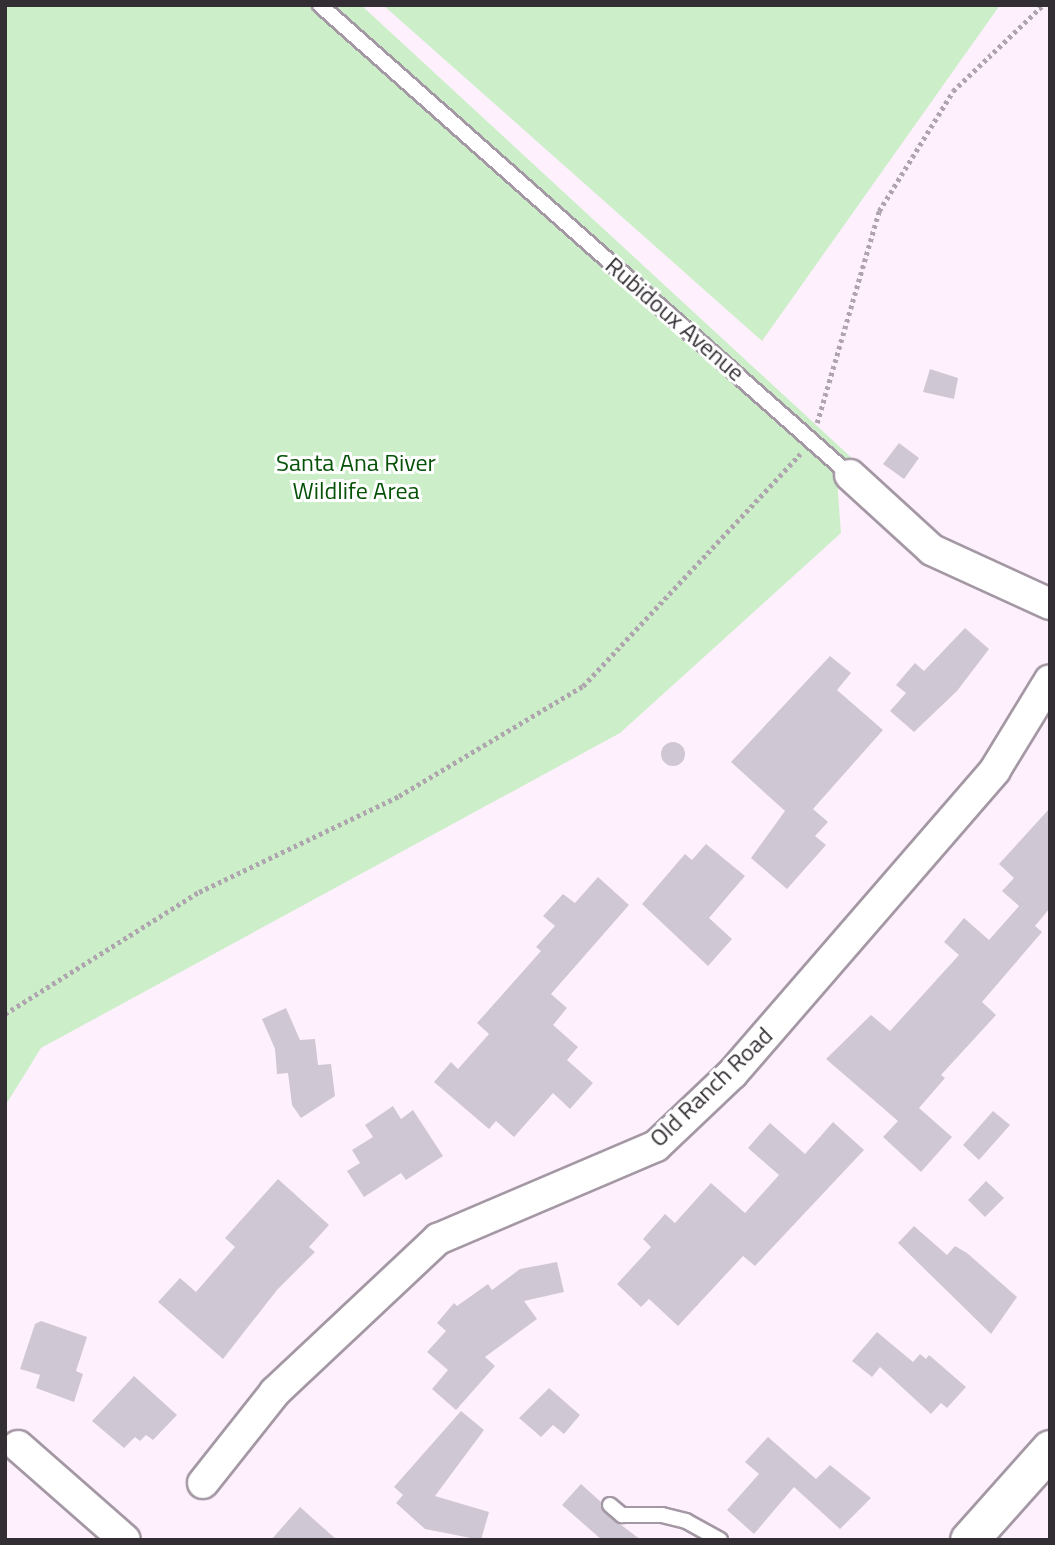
<!DOCTYPE html>
<html>
<head>
<meta charset="utf-8">
<style>
	body { margin:0 }
	#map { position:relative; width:1055px; height:1545px; overflow:hidden; background:#fef1fd; font-family:"Titillium Web",sans-serif }
	div>[style] { position:absolute }
	.green>* { inset:0; background:#cceec9 }
	.building>* { inset:0; background:#d0c7d4 }
	.round { border-radius:50% }
	.path>* { height:4.5px; margin-top:-2.25px; transform-origin:0; background:repeating-linear-gradient(90deg,#aea5ae 0 3.5px,transparent 0 7px) }
	.roads { filter:drop-shadow(2px 0 #a498a4) drop-shadow(-2px 0 #a498a4) drop-shadow(0 2px #a498a4) drop-shadow(0 -2px #a498a4) }
	.service>* { height:14px; margin:-7px; padding:0 7px; transform-origin:7px; border-radius:7px; background:#fff }
	.minor>* { height:30px; margin:-15px; padding:0 15px; transform-origin:15px; border-radius:15px; background:#fff }
	.tertiary>* { height:37px; margin:-18.5px; padding:0 18.5px; transform-origin:18.5px; border-radius:18.5px; background:#fff }
	span { translate:-50% -50%; white-space:nowrap; text-align:center; line-height:1.15; -webkit-text-stroke:6px #fff; paint-order:stroke }
	.street-label { font-size:24px; color:#332e33 }
	.park-label { font-size:24px; color:#055207 }
	.frame { position:absolute; inset:0; border:7px solid #332e33; pointer-events:none }
</style>
</head>
<body>
<div id="map">
	<div class="green">
		<i style="clip-path:polygon(5px 5px,361px 5px,854px 460px,837px 479px,841px 533px,620px 733px,41px 1048px,5px 1106px)"></i>
		<i style="clip-path:polygon(383px 5px,1000px 5px,762px 341px)"></i>
	</div>
	<div class="building">
		<i style="clip-path:polygon(930px 369px,958px 378px,954px 399px,923px 392px)"></i>
		<i style="clip-path:polygon(899px 443px,919px 458px,904px 479px,883px 464px)"></i>
		<i style="clip-path:polygon(965px 628px,989px 649px,957px 691px,914px 732px,890px 711px,906px 693px,896px 685px,915px 663px,924px 671px)"></i>
		<i style="clip-path:polygon(830px 656px,851px 673px,837px 690px,883px 730px,813px 809px,828px 822px,815px 836px,826px 845px,787px 889px,751px 858px,785px 811px,731px 762px)"></i>
		<i class="round" style="left:661px;top:742px;width:24px;height:24px"></i>
		<i style="clip-path:polygon(1050px 808px,1050px 908px,1035px 926px,1042px 932px,982px 1002px,996px 1015px,941px 1075px,945px 1078px,919px 1108px,952px 1137px,921px 1172px,883px 1137px,898px 1121px,826px 1059px,871px 1015px,890px 1031px,959px 955px,944px 942px,964px 918px,989px 940px,1019px 906px,1002px 891px,1014px 878px,999px 864px)"></i>
		<i style="clip-path:polygon(706px 844px,745px 876px,709px 918px,732px 939px,708px 966px,642px 904px,685px 854px,692px 860px)"></i>
		<i style="clip-path:polygon(598px 877px,629px 905px,551px 994px,567px 1008px,553px 1025px,578px 1047px,567px 1060px,593px 1083px,570px 1109px,553px 1093px,514px 1137px,496px 1121px,489px 1129px,434px 1082px,451px 1062px,458px 1069px,489px 1034px,477px 1023px,541px 951px,536px 947px,555px 926px,543px 916px,563px 894px,575px 903px)"></i>
		<i style="clip-path:polygon(286px 1008px,300px 1040px,315px 1039px,318px 1065px,331px 1064px,335px 1096px,301px 1118px,292px 1105px,288px 1073px,277px 1074px,275px 1049px,262px 1019px)"></i>
		<i style="clip-path:polygon(393px 1106px,401px 1119px,413px 1110px,443px 1156px,406px 1180px,401px 1173px,364px 1197px,347px 1171px,360px 1163px,352px 1150px,373px 1137px,365px 1125px)"></i>
		<i style="clip-path:polygon(993px 1111px,1010px 1125px,979px 1160px,963px 1145px)"></i>
		<i style="clip-path:polygon(833px 1122px,864px 1150px,755px 1266px,743px 1256px,678px 1326px,649px 1299px,641px 1307px,617px 1284px,651px 1247px,643px 1239px,665px 1214px,675px 1223px,711px 1183px,745px 1213px,779px 1175px,748px 1148px,770px 1123px,805px 1154px)"></i>
		<i style="clip-path:polygon(278px 1179px,329px 1225px,309px 1247px,315px 1252px,277px 1290px,223px 1359px,158px 1302px,180px 1278px,196px 1292px,235px 1247px,225px 1238px)"></i>
		<i style="clip-path:polygon(986px 1181px,1004px 1198px,985px 1217px,968px 1200px)"></i>
		<i style="clip-path:polygon(914px 1226px,947px 1255px,955px 1246px,967px 1253px,1017px 1297px,991px 1334px,898px 1243px)"></i>
		<i style="clip-path:polygon(557px 1262px,564px 1292px,524px 1301px,537px 1319px,485px 1357px,495px 1366px,456px 1410px,432px 1389px,448px 1370px,427px 1352px,446px 1331px,437px 1323px,454px 1303px,457px 1306px,488px 1284px,492px 1290px,520px 1269px)"></i>
		<i style="clip-path:polygon(41px 1321px,87px 1337px,76px 1371px,83px 1374px,74px 1402px,36px 1388px,40px 1375px,20px 1369px,35px 1324px)"></i>
		<i style="clip-path:polygon(877px 1332px,913px 1362px,920px 1354px,926px 1359px,929px 1355px,966px 1387px,947px 1408px,941px 1403px,931px 1414px,880px 1367px,872px 1377px,852px 1361px)"></i>
		<i style="clip-path:polygon(134px 1376px,177px 1415px,153px 1440px,146px 1435px,140px 1441px,135px 1437px,124px 1448px,92px 1421px)"></i>
		<i style="clip-path:polygon(549px 1388px,580px 1415px,564px 1434px,553px 1425px,541px 1437px,519px 1418px)"></i>
		<i style="clip-path:polygon(461px 1411px,484px 1430px,435px 1496px,489px 1512px,481px 1540px,425px 1529px,396px 1503px,403px 1495px,394px 1487px)"></i>
		<i style="clip-path:polygon(768px 1437px,816px 1479px,830px 1465px,871px 1498px,840px 1529px,794px 1487px,754px 1534px,727px 1510px,759px 1474px,745px 1462px)"></i>
		<i style="clip-path:polygon(581px 1484px,601px 1502px,604px 1512px,641px 1540px,602px 1540px,562px 1505px)"></i>
		<i style="clip-path:polygon(300px 1507px,337px 1540px,271px 1540px)"></i>
	</div>
	<div class="path">
		<i style="left:817px;top:423px;width:221px;rotate:-73.7deg"></i>
		<i style="left:879px;top:211px;width:141px;rotate:-58.3deg"></i>
		<i style="left:953px;top:91px;width:124px;rotate:-43.7deg"></i>
		<i style="left:5px;top:1014px;width:229px;rotate:-32.2deg"></i>
		<i style="left:199px;top:892px;width:222px;rotate:-25.6deg"></i>
		<i style="left:399px;top:796px;width:214px;rotate:-30.9deg"></i>
		<i style="left:583px;top:686px;width:318px;rotate:-46.9deg"></i>
	</div>
	<div class="roads">
		<div class="service">
			<i style="left:320px;top:5px;width:708px;rotate:41.57deg"></i>
			<i style="left:610px;top:1505px;width:16px;rotate:40deg"></i>
			<i style="left:622px;top:1515px;width:40px"></i>
			<i style="left:662px;top:1515px;width:25px;rotate:14deg"></i>
			<i style="left:686px;top:1521px;width:39px;rotate:29deg"></i>
		</div>
		<div class="minor">
			<i style="left:850px;top:475px;width:111px;rotate:42.4deg"></i>
			<i style="left:932px;top:550px;width:130px;rotate:24.6deg"></i>
			<i style="left:18px;top:1446px;width:142px;rotate:41.3deg"></i>
			<i style="left:203px;top:1483px;width:116px;rotate:-51.6deg"></i>
			<i style="left:275px;top:1392px;width:224px;rotate:-43.2deg"></i>
			<i style="left:438px;top:1239px;width:237px;rotate:-23.1deg"></i>
			<i style="left:656px;top:1146px;width:105px;rotate:-43.5deg"></i>
			<i style="left:732px;top:1074px;width:402px;rotate:-49.1deg"></i>
			<i style="left:995px;top:770px;width:105px;rotate:-58.6deg"></i>
		</div>
		<div class="tertiary">
			<i style="left:969px;top:1540px;width:122px;rotate:-48.3deg"></i>
		</div>
	</div>
	<div class="street-label">
		<span style="left:675px;top:319px;rotate:41deg">Rubidoux Avenue</span>
		<span style="left:711px;top:1087px;rotate:-44deg">Old Ranch Road</span>
	</div>
	<div class="park-label">
		<span style="left:356px;top:477px">Santa Ana River<br>Wildlife Area</span>
	</div>
	<div class="frame"></div>
</div>
</body>
</html>
